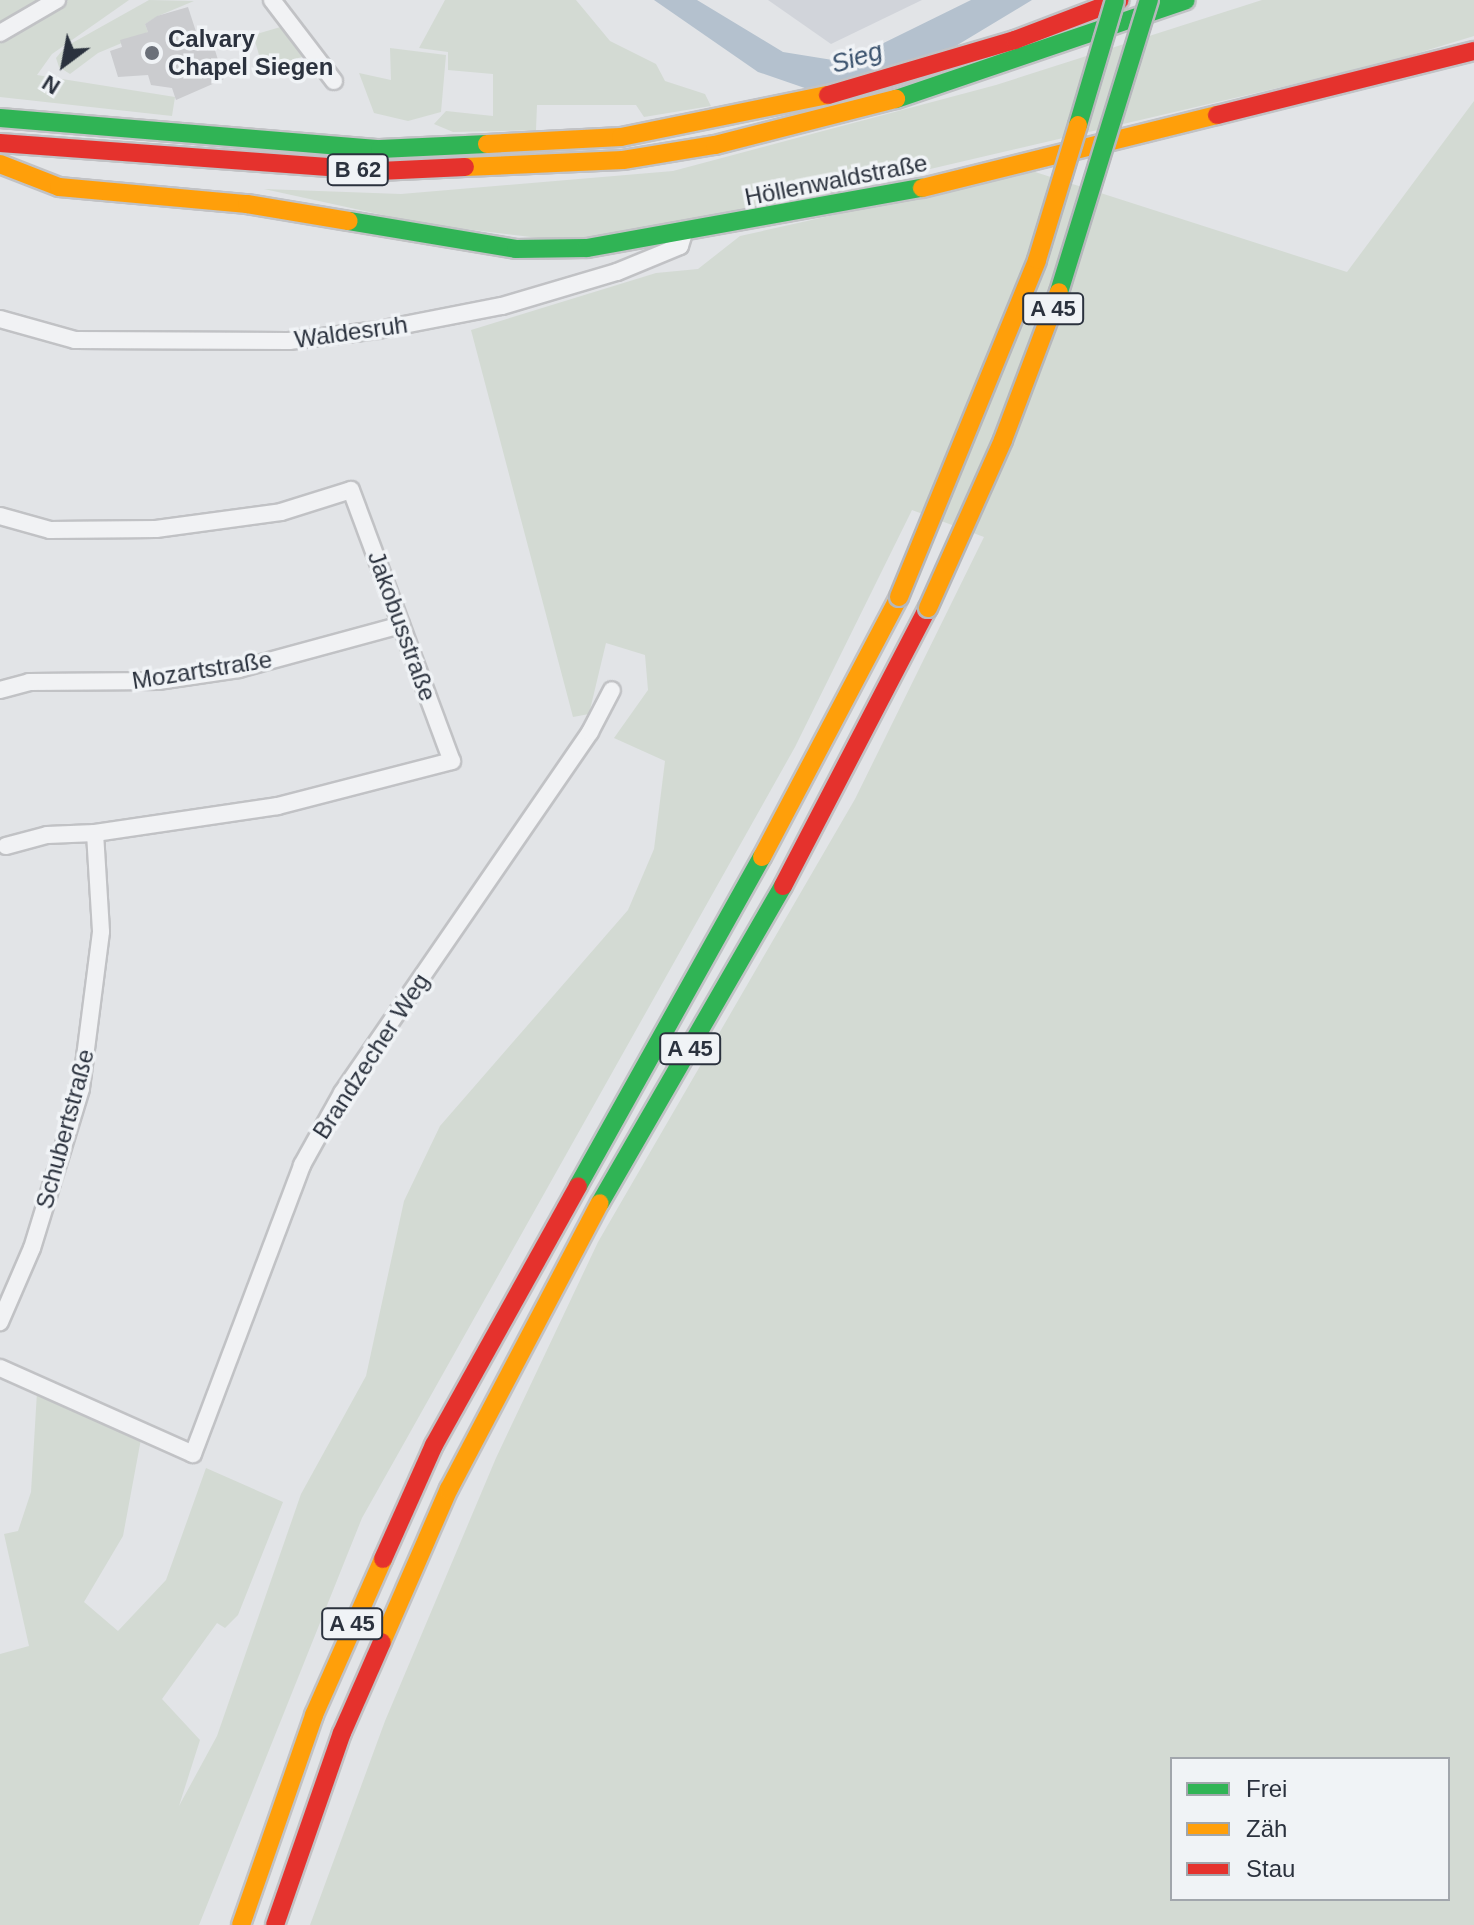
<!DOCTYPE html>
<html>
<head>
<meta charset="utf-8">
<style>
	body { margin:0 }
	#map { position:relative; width:1474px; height:1925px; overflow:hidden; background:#e2e4e7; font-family:Arial,sans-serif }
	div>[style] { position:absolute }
	.built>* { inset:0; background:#d1d4da }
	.green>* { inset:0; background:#d3dad3 }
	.water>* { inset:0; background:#b4c1ce }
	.building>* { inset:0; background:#cbcccf }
	.roads { filter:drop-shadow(2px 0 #c1c2c5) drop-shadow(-2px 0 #c1c2c5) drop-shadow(0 2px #c1c2c5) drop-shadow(0 -2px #c1c2c5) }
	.street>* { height:16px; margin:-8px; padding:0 8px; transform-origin:8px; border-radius:8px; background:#f1f2f4 }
	.fast>* { height:18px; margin:-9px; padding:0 9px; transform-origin:9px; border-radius:9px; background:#30b455 }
	.slow>* { height:18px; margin:-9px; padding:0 9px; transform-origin:9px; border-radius:9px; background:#ff9f0a }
	.jam>* { height:18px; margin:-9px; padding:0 9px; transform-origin:9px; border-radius:9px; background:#e5322d }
	.bridges { filter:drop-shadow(2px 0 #b5b7bb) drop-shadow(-2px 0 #b5b7bb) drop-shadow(0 2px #b5b7bb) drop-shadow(0 -2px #b5b7bb) }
	.fast-bridge>* { height:18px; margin:-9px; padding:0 9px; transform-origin:9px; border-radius:9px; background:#30b455 }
	.slow-bridge>* { height:18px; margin:-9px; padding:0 9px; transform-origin:9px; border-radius:9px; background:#ff9f0a }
	.dots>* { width:22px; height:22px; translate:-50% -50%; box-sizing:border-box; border:4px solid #f0f3f6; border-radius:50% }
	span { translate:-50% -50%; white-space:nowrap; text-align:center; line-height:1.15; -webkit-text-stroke:7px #f0f3f6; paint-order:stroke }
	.shield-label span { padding:2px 6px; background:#f0f3f6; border:2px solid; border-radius:6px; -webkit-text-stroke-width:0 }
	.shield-label { font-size:22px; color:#2b323e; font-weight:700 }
	.poi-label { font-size:24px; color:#2b323e; font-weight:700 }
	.left { translate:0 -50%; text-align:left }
	.street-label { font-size:24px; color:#2b323e }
	.water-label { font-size:26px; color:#3a526d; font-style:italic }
	.legend { position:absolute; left:1170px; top:1757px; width:280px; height:144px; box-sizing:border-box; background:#f0f3f6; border:2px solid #a1a6ac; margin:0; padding:10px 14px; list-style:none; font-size:24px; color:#2b323e }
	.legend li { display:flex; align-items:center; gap:16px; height:40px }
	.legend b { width:40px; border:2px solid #a1a6ac }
	.north { position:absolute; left:24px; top:24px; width:80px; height:80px; -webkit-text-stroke:6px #f0f3f6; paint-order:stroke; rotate:212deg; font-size:22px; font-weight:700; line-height:32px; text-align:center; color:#2b323e }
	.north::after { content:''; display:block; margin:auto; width:28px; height:36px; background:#2b323e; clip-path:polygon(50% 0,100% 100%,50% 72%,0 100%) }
</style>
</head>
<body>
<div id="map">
	<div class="built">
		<i style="clip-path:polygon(768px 0,922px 0,831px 44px)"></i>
	</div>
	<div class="green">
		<i style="clip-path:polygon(0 0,129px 0,52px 54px,37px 75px,175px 97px,172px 116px,0 97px)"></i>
		<i style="clip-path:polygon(149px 0,194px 1px,158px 16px,145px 24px,148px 32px,98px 53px,70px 74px,59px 67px,56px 58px,65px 47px)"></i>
		<i style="clip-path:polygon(445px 0,576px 0,610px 41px,656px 64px,665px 81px,705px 94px,711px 106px,644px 117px,636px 105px,537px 105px,536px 130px,453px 132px,434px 124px,446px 111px,493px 116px,493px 74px,448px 70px,448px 52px,419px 48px)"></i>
		<i style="clip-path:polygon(1262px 0,1474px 0,1474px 36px,1385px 63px,716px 219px,572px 242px,424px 224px,264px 189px,401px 194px,673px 171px,996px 85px)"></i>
		<i style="clip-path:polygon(284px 26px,309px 55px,263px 68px,253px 35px)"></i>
		<i style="clip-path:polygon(390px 48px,446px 55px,441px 112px,408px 121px,374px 113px,359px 73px,391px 80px)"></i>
		<i style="clip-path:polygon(evenodd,1474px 101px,1474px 1925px,310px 1925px,385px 1721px,496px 1458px,598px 1242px,855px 799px,984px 537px,912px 510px,795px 747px,362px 1518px,199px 1925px,0 1925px,0 1654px,29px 1646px,4px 1534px,18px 1531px,31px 1492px,37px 1392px,141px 1439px,123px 1536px,84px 1602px,118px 1631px,166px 1580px,206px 1468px,283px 1502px,238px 1615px,225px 1628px,217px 1623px,162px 1699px,200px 1740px,179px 1806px,217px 1736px,301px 1494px,366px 1376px,404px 1201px,440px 1126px,628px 910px,654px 849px,665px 761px,614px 738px,648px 690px,645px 655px,606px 643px,589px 714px,573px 717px,471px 330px,656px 273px,698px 269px,740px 236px,1032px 171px,1347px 272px,1474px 101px,1172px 1759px,1448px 1759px,1448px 1899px,1172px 1899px,1172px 1759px)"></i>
	</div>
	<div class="water">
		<i style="clip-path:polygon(654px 0,697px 0,783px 52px,845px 62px,971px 0,1032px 0,911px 73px,825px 95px,758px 72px)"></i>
	</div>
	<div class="building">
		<i style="clip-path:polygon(188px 7px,202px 50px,214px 47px,224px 79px,176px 100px,172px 88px,151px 85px,148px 75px,118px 77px,110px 51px,122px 47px,120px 40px,148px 32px,145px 24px,157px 16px)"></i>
	</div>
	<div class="roads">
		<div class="street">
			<i style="left:272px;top:0;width:102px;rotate:52.6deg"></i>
			<i style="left:0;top:33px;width:66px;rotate:-30.1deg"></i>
			<i style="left:0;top:319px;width:78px;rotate:15.6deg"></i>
			<i style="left:75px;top:340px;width:214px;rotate:0.3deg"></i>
			<i style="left:289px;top:341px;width:90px;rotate:-7deg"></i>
			<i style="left:378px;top:330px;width:126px;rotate:-11deg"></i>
			<i style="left:502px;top:306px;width:120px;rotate:-16.5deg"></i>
			<i style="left:617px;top:272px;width:68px;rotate:-22.4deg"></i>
			<i style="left:680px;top:246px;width:14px;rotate:-73deg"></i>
			<i style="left:0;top:516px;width:52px;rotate:15.6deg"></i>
			<i style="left:50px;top:530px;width:106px;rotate:-0.5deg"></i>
			<i style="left:156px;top:529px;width:126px;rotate:-7.7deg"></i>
			<i style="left:281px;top:512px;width:73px;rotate:-17.4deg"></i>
			<i style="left:351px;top:490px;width:289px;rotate:69.6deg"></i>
			<i style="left:452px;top:761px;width:180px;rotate:165.5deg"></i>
			<i style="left:278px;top:806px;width:185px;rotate:171.6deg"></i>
			<i style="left:95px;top:833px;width:99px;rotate:86.5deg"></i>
			<i style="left:101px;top:932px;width:158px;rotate:97.3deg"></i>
			<i style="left:81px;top:1089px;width:166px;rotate:107.1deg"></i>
			<i style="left:32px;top:1248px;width:81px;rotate:113.4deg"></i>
			<i style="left:0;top:690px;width:30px;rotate:-15deg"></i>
			<i style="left:29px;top:682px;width:129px;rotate:-0.4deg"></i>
			<i style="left:158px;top:681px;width:82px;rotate:-8.4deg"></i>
			<i style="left:239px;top:669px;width:168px;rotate:-15.2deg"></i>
			<i style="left:6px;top:846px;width:42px;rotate:-15deg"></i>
			<i style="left:47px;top:835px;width:48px;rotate:-2.4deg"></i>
			<i style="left:0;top:1368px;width:211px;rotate:24deg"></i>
			<i style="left:193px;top:1454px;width:309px;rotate:-69.3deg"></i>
			<i style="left:302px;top:1165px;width:82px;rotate:-60.9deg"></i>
			<i style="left:342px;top:1093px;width:438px;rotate:-55.5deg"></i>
			<i style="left:590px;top:732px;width:47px;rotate:-62.4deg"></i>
		</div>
		<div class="fast">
			<i style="left:896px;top:99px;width:306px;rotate:-18.8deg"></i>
			<i style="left:0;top:118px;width:381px;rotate:4.7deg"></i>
			<i style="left:380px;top:149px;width:107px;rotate:-2.7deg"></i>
			<i style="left:349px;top:221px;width:169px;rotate:9.5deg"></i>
			<i style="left:516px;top:249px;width:71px;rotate:-0.8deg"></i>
			<i style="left:587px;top:248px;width:340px;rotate:-10.2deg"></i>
			<i style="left:578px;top:1186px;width:377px;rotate:-60.8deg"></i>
			<i style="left:600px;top:1203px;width:366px;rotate:-60deg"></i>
		</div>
		<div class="slow">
			<i style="left:487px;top:144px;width:134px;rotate:-3deg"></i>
			<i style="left:621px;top:137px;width:211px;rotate:-11.5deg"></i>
			<i style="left:0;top:164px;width:63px;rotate:21.3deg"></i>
			<i style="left:59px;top:187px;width:189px;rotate:5.2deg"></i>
			<i style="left:247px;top:204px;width:103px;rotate:9.5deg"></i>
			<i style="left:465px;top:167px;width:158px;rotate:-2.5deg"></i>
			<i style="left:623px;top:160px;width:93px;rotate:-9.3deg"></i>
			<i style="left:715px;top:145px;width:187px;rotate:-14.3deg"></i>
			<i style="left:922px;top:188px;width:304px;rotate:-13.9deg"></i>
			<i style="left:762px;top:857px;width:294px;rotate:-62.2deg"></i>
			<i style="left:382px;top:1642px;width:167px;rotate:-66.4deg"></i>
			<i style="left:449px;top:1489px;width:323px;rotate:-62.2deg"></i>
			<i style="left:241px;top:1925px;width:222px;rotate:-70.8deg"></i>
			<i style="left:314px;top:1715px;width:171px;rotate:-66.1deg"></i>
		</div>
		<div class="jam">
			<i style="left:828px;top:95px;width:195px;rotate:-16.4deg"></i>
			<i style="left:1015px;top:40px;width:112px;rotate:-20.9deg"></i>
			<i style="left:1217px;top:115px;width:265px;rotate:-14deg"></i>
			<i style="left:0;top:143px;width:380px;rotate:4.2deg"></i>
			<i style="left:379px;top:171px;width:86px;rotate:-2.7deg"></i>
			<i style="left:783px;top:886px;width:314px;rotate:-62.5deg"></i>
			<i style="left:383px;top:1559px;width:125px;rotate:-65.9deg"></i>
			<i style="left:434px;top:1445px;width:296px;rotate:-60.9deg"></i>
			<i style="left:275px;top:1925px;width:203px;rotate:-70.8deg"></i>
			<i style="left:342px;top:1733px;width:99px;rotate:-66.3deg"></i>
		</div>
	</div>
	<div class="bridges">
		<div class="fast-bridge">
			<i style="left:1078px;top:125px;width:130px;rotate:-73.5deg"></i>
			<i style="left:1059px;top:292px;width:306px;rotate:-72.9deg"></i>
		</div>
		<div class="slow-bridge">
			<i style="left:899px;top:597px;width:364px;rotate:-67.7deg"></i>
			<i style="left:1037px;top:260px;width:141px;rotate:-73.1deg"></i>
			<i style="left:928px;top:608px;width:184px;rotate:-65.9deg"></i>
			<i style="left:1003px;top:440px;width:158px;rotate:-69.3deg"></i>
		</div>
	</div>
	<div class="dots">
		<i style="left:152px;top:53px;background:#6b7079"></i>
	</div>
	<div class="shield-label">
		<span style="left:358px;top:170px">B 62</span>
		<span style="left:1053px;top:309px">A 45</span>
		<span style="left:690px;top:1049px">A 45</span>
		<span style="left:352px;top:1624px">A 45</span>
	</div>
	<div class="poi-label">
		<span class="left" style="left:168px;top:53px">Calvary<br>Chapel Siegen</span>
	</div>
	<div class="street-label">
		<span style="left:836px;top:180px;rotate:-11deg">Höllenwaldstraße</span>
		<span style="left:351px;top:332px;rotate:-8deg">Waldesruh</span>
		<span style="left:402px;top:626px;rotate:70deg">Jakobusstraße</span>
		<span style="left:202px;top:670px;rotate:-9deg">Mozartstraße</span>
		<span style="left:371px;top:1056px;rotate:-57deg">Brandzecher Weg</span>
		<span style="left:65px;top:1129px;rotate:-75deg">Schubertstraße</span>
	</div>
	<div class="water-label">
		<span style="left:857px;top:58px;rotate:-17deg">Sieg</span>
	</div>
	<ul class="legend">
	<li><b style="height:10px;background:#30b455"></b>Frei</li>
	<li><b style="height:10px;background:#ff9f0a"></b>Zäh</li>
	<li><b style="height:10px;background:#e5322d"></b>Stau</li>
	</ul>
	<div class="north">N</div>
</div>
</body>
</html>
